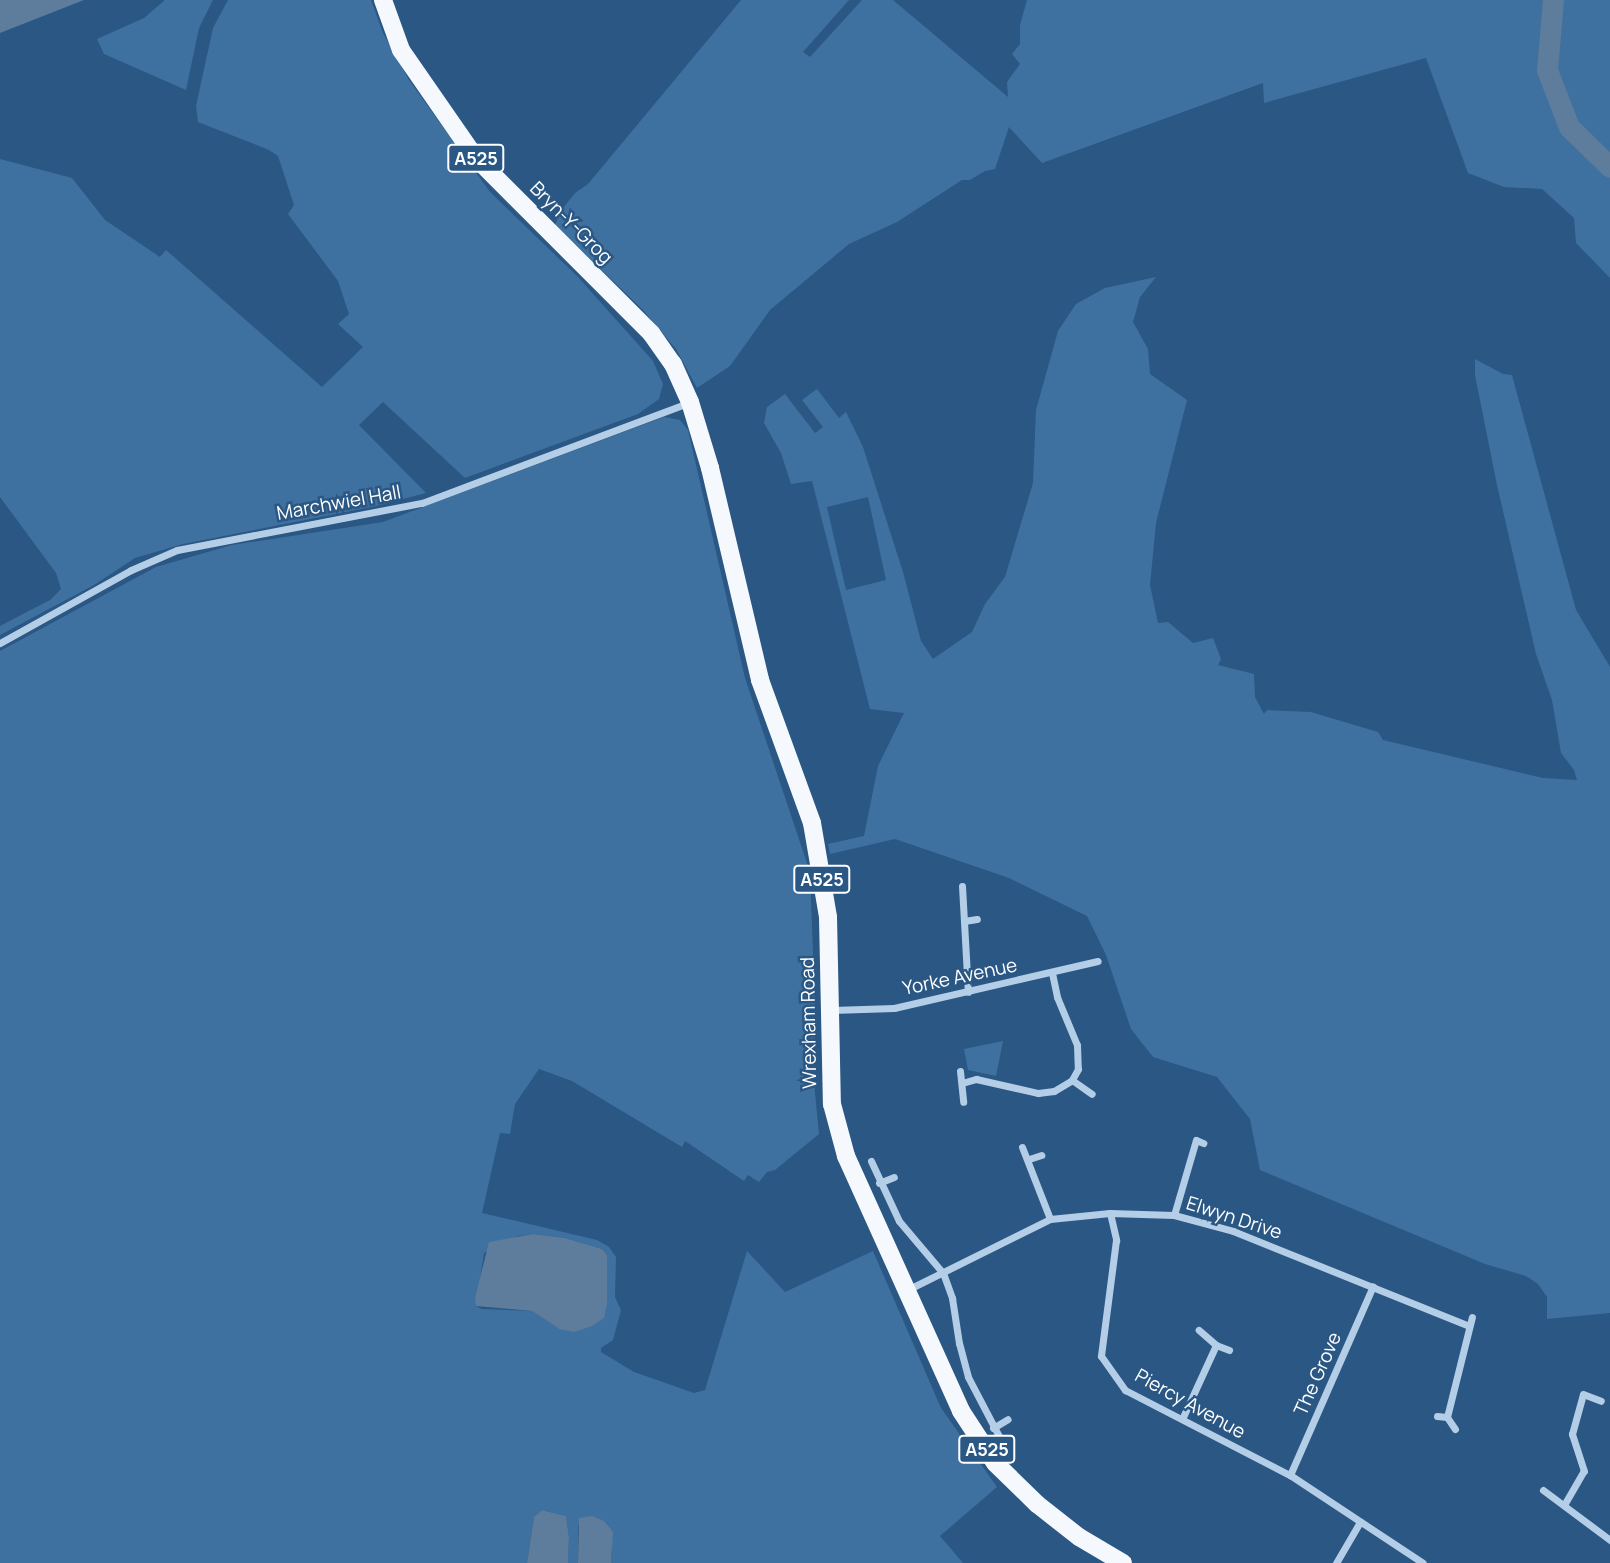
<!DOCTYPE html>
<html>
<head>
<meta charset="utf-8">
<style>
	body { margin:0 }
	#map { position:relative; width:1610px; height:1563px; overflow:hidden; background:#2a5784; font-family:Manrope,sans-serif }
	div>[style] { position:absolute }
	.green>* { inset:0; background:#3f71a0 }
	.water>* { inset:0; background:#5e7c9b }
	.river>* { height:21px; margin:-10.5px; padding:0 10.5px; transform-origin:10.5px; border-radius:10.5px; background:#5e7c9b }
	.street>* { height:7px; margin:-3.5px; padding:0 3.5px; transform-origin:3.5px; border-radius:3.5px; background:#b4cee7 }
	.primary>* { height:18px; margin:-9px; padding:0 9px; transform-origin:9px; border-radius:9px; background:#f5f9fe }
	span { translate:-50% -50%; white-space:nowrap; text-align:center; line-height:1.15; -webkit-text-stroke:5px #2a5784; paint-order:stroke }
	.shield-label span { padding:2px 5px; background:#2a5784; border:2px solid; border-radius:5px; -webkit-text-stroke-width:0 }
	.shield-label { font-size:18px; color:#fff; font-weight:700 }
	.street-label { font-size:19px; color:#fff }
</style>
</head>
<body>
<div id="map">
	<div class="green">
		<i style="clip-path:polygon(165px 0,213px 0,199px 28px,186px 90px,104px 54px,97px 39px,144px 18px)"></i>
		<i style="clip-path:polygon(228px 0,371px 0,383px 33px,409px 80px,490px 192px,578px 277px,653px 361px,663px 384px,659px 399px,638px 414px,465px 478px,383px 402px,359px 425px,426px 493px,376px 506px,183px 544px,135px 558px,94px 585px,0 635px,0 626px,50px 600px,61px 589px,56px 573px,0 497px,0 159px,72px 178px,105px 220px,160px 257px,166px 250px,322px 387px,363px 347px,338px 324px,349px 314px,338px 281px,288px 214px,294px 205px,278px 156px,269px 150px,198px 122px,196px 106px,213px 28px)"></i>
		<i style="clip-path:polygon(741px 0,849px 0,803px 52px,810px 57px,862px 0,893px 0,1008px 97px,1007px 82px,1020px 64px,1012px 54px,1020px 44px,1020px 25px,1027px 0,1610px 0,1610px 278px,1576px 243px,1574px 218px,1542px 189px,1504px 187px,1468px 173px,1426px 58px,1264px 103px,1263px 83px,1042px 163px,1009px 127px,995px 169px,985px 171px,970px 180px,962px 180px,897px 222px,849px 244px,770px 310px,730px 366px,697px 388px,676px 349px,642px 309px,555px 225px,560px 212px,575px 193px,588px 184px)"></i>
		<i style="clip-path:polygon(evenodd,1156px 277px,1140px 297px,1133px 322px,1148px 349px,1150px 374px,1187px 400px,1156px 523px,1150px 585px,1158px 623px,1168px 622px,1193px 643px,1213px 638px,1221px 659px,1218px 665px,1254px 674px,1255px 697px,1264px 714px,1267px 710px,1311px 712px,1378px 732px,1383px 740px,1543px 778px,1577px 780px,1574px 770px,1561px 753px,1552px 700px,1536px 654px,1497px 485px,1475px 375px,1475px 359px,1503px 374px,1512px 375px,1576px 610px,1610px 667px,1610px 1313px,1547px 1319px,1547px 1297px,1538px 1284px,1526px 1276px,1485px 1264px,1260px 1170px,1250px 1119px,1217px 1077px,1153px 1057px,1131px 1029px,1106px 955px,1087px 916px,1009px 878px,895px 839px,830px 854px,828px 844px,864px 836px,878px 766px,904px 713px,870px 709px,812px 481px,791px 484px,781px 453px,764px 423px,767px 407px,785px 394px,815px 433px,823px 427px,802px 400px,817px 389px,839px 418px,846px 412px,863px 447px,903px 572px,921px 641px,933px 659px,972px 632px,985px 604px,1005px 577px,1033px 483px,1036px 410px,1058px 331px,1076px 304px,1105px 288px,1156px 277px,868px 497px,886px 580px,846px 590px,827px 507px,868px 497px)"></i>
		<i style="clip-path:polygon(evenodd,664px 417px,680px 420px,688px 430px,745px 678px,810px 872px,815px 1008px,814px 1082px,819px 1134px,775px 1170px,767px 1172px,759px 1182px,748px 1175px,744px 1181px,685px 1141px,682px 1147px,572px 1081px,539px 1069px,515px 1104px,510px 1134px,500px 1133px,482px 1213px,597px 1240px,609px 1247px,616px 1257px,615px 1297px,621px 1310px,613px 1340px,601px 1348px,601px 1352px,634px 1372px,694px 1393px,705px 1390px,747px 1251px,785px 1292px,873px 1251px,941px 1408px,997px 1487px,940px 1536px,963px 1563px,611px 1563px,612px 1550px,578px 1525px,578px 1563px,568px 1563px,569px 1537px,566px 1516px,542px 1510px,534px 1517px,527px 1563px,0 1563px,0 651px,156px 567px,232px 545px,383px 522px,664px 417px,533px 1234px,565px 1238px,602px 1249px,607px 1255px,607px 1277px,559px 1329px,532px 1311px,482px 1309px,476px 1306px,484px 1253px,518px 1236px,533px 1234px)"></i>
		<i style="clip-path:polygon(1003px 1041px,996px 1076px,968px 1070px,964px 1049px)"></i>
	</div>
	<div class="water">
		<i style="clip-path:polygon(0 0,84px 0,0 33px)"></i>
		<i style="clip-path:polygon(533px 1234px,565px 1238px,602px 1249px,607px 1255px,607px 1304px,604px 1318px,592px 1326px,574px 1332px,559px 1329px,532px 1311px,476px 1306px,475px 1298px,489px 1242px)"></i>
		<i style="clip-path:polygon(542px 1510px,566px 1516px,569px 1537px,568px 1563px,527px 1563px,534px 1517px)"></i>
		<i style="clip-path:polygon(592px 1516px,604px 1521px,613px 1532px,611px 1563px,578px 1563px,579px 1518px)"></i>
	</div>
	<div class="river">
		<i style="left:1553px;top:0;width:70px;rotate:94.9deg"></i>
		<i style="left:1547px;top:70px;width:61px;rotate:68.9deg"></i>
		<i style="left:1569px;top:127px;width:57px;rotate:44.3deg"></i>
	</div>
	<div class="street">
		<i style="left:0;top:643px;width:150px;rotate:-29.1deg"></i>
		<i style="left:131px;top:570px;width:50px;rotate:-23.5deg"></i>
		<i style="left:177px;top:550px;width:249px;rotate:-10.9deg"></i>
		<i style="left:422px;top:503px;width:284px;rotate:-20.6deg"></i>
		<i style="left:962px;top:886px;width:106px;rotate:86.8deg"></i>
		<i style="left:964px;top:921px;width:13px;rotate:-9deg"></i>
		<i style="left:1052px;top:973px;width:25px;rotate:78deg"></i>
		<i style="left:1057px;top:997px;width:52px;rotate:67.4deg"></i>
		<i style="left:1077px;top:1045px;width:24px;rotate:88deg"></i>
		<i style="left:1078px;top:1069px;width:13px;rotate:119deg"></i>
		<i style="left:1072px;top:1080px;width:24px;rotate:35deg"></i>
		<i style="left:832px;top:1010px;width:62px;rotate:-1.8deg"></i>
		<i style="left:894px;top:1008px;width:209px;rotate:-13deg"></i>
		<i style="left:960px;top:1071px;width:31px;rotate:84deg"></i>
		<i style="left:962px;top:1083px;width:15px;rotate:-16deg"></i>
		<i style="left:976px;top:1079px;width:64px;rotate:12.7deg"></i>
		<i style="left:1038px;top:1093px;width:16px;rotate:-7deg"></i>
		<i style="left:1054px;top:1091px;width:21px;rotate:-31deg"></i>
		<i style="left:1022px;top:1147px;width:77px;rotate:68.7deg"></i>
		<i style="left:1029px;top:1159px;width:13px;rotate:-18deg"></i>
		<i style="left:871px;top:1161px;width:66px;rotate:65deg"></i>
		<i style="left:899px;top:1221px;width:68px;rotate:49.8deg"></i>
		<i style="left:943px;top:1273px;width:27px;rotate:70deg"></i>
		<i style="left:952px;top:1298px;width:46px;rotate:81.2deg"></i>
		<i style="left:959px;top:1343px;width:35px;rotate:75deg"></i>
		<i style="left:968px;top:1377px;width:71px;rotate:62.4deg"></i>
		<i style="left:879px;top:1183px;width:16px;rotate:-22deg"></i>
		<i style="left:1110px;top:1213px;width:28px;rotate:77deg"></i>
		<i style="left:1116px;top:1240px;width:117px;rotate:97.4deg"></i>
		<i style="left:1101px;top:1356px;width:42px;rotate:54.8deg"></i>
		<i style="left:1125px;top:1390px;width:186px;rotate:27.3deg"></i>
		<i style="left:1290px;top:1475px;width:159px;rotate:33.5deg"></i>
		<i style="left:1174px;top:1215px;width:78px;rotate:-73.7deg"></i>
		<i style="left:1196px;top:1140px;width:8px;rotate:23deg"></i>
		<i style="left:907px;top:1290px;width:160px;rotate:-26.4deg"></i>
		<i style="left:1050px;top:1219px;width:60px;rotate:-5.7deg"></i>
		<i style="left:1110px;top:1213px;width:64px;rotate:1.8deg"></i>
		<i style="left:1174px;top:1215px;width:61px;rotate:15.2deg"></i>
		<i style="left:1233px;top:1231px;width:254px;rotate:21.9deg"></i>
		<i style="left:1216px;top:1345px;width:14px;rotate:21deg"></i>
		<i style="left:1437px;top:1416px;width:10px;rotate:6deg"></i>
		<i style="left:1183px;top:1417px;width:79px;rotate:-65.4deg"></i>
		<i style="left:1216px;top:1345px;width:23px;rotate:-139deg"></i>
		<i style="left:993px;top:1428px;width:17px;rotate:-31deg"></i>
		<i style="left:1455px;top:1429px;width:14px;rotate:-124deg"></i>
		<i style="left:1447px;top:1417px;width:103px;rotate:-76deg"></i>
		<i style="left:1290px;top:1475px;width:206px;rotate:-66.3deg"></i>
		<i style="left:1543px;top:1490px;width:84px;rotate:36.7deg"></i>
		<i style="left:1564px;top:1505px;width:39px;rotate:-60deg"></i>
		<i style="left:1584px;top:1471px;width:39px;rotate:-108deg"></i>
		<i style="left:1572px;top:1434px;width:41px;rotate:-74.6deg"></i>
		<i style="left:1583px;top:1394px;width:19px;rotate:21deg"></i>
		<i style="left:1336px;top:1563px;width:48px;rotate:-59.7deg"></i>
	</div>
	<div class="primary">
		<i style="left:383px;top:0;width:53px;rotate:70.2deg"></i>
		<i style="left:401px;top:50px;width:130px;rotate:55.3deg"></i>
		<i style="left:475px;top:157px;width:249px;rotate:45deg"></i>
		<i style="left:651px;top:333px;width:38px;rotate:55deg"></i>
		<i style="left:673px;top:364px;width:42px;rotate:65.9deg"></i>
		<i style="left:690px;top:402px;width:69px;rotate:73.1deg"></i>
		<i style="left:710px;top:468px;width:218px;rotate:76.7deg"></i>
		<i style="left:760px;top:680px;width:152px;rotate:70deg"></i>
		<i style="left:812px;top:823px;width:95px;rotate:80.3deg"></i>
		<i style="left:828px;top:917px;width:187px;rotate:88.8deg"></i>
		<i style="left:832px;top:1104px;width:54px;rotate:74.9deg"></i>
		<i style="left:846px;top:1156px;width:280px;rotate:65.7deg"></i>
		<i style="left:961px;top:1411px;width:62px;rotate:56.8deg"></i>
		<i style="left:995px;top:1463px;width:59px;rotate:44.3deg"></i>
		<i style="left:1037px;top:1504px;width:53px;rotate:38.2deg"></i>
		<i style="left:1079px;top:1537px;width:51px;rotate:30.6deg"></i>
	</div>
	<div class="shield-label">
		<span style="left:476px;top:158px">A525</span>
		<span style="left:822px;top:879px">A525</span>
		<span style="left:987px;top:1449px">A525</span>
	</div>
	<div class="street-label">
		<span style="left:571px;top:223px;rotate:45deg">Bryn-Y-Grog</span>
		<span style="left:339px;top:503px;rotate:-10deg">Marchwiel Hall</span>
		<span style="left:960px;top:977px;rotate:-12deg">Yorke Avenue</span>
		<span style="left:809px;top:1023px;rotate:-91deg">Wrexham Road</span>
		<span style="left:1234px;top:1218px;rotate:18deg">Elwyn Drive</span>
		<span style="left:1318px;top:1374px;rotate:-66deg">The Grove</span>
		<span style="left:1190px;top:1404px;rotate:29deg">Piercy Avenue</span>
	</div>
</div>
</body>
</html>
